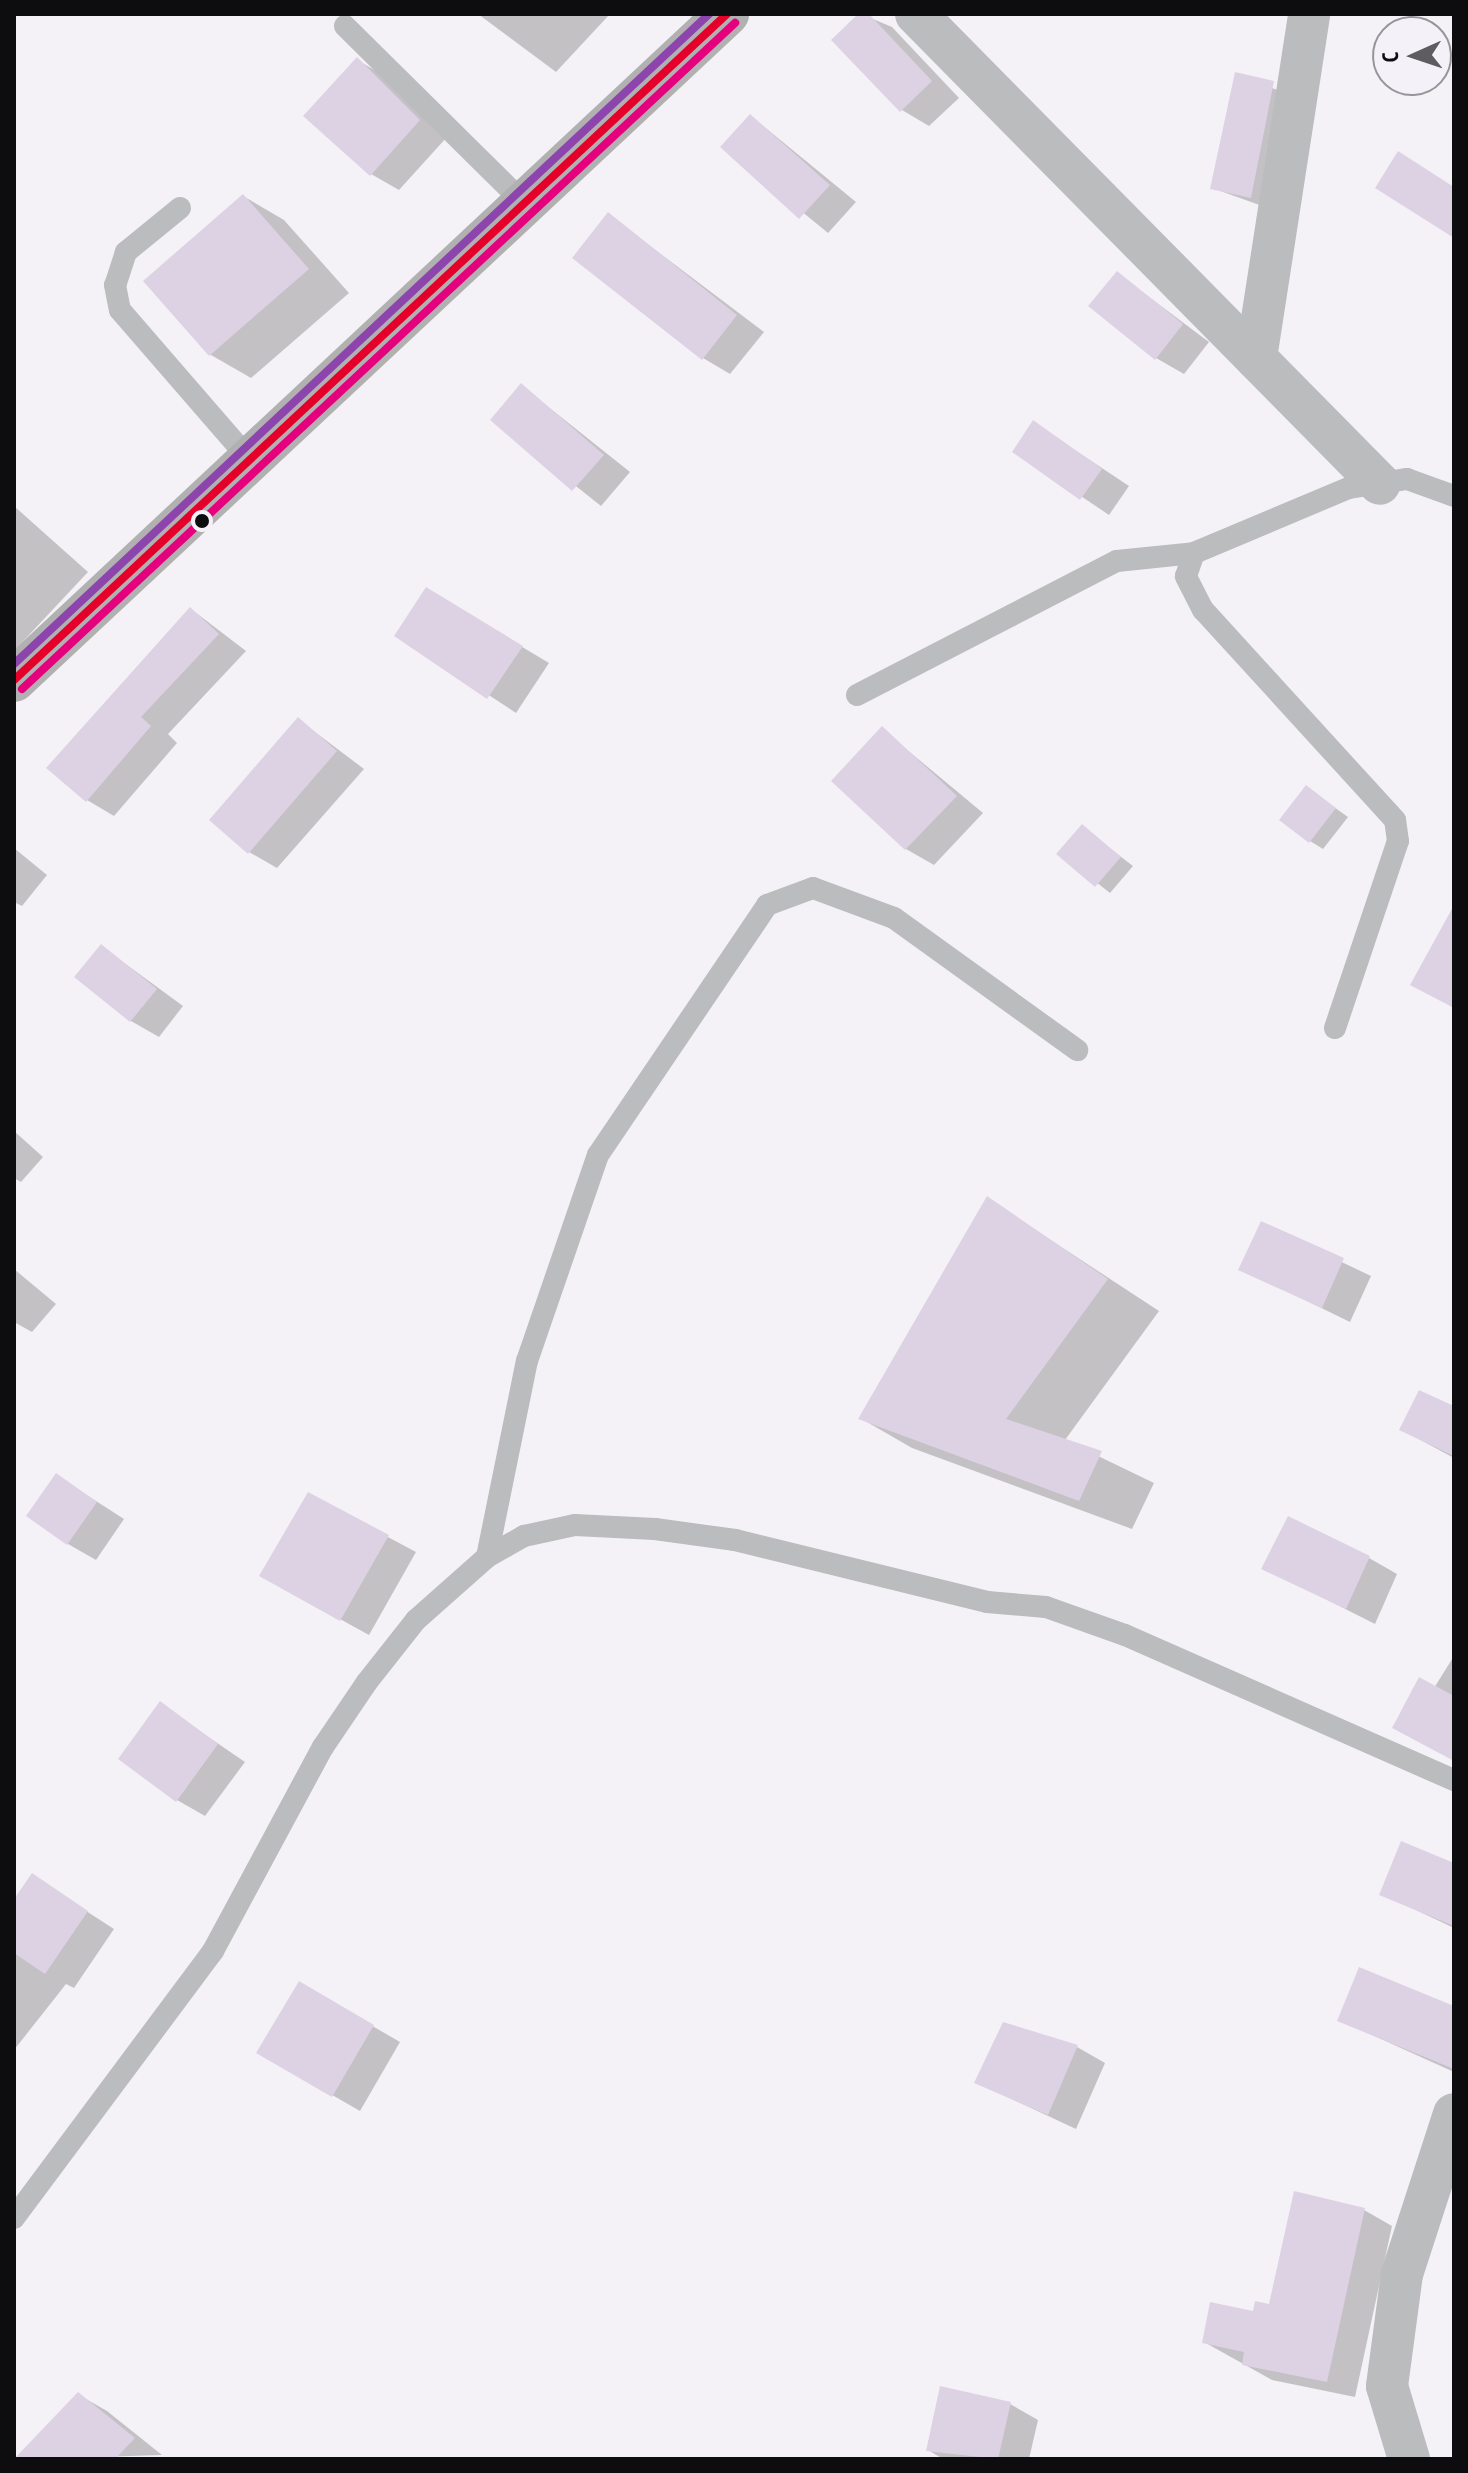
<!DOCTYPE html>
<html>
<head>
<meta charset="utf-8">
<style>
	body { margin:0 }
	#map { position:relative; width:1468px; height:2473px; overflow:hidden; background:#f5f2f7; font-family:"PT Sans Narrow",sans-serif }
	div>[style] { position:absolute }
	.shadow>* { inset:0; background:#0003 }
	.building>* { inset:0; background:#ddd2e4 }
	.lane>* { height:22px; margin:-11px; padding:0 11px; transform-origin:11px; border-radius:11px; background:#bbbcbd }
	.street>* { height:42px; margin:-21px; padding:0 21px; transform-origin:21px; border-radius:21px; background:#bbbcbd }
	.secondary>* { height:44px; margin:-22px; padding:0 22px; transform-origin:22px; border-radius:22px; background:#b1b1b2 }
	.bus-1>* { height:8px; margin:-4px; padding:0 4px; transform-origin:4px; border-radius:4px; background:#e4002b }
	.bus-2>* { height:8px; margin:-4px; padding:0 4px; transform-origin:4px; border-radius:4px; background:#e5007d }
	.bus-3>* { height:8px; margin:-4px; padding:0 4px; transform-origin:4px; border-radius:4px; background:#8e44ad }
	.dots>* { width:22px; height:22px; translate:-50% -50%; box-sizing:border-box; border:4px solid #f5f1f8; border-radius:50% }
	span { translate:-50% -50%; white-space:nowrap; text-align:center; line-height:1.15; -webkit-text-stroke:8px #f5f1f8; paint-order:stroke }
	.frame { position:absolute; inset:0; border:16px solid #0d0c0e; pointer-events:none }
	.north { position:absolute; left:1372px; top:16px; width:80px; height:80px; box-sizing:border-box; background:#f5f1f8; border:2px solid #98959a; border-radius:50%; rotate:267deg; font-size:22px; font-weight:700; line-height:32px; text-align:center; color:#0d0c0e }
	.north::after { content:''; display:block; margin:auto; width:28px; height:36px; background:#5e5c60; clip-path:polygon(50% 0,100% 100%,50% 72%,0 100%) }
</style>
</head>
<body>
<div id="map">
	<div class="shadow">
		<i style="clip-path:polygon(478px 14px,610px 14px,556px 72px)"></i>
		<i style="clip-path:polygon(861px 14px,892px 27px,959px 98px,929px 126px,902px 110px,834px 40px)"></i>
		<i style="clip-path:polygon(357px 60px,385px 76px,447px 137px,399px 190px,371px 174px)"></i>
		<i style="clip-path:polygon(1236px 75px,1302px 99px,1279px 212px,1212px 188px)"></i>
		<i style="clip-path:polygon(751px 116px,856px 202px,828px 233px,723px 147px)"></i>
		<i style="clip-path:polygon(243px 196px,284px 220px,349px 293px,251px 378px,211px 355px,146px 281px)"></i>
		<i style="clip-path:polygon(609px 215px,764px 332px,730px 374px,703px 358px)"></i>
		<i style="clip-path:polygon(1117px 273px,1209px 342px,1184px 374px,1156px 358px)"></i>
		<i style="clip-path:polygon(522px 386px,630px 472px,601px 506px,493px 420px)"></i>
		<i style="clip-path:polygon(1034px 423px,1129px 486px,1109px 515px,1014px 451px)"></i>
		<i style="clip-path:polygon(14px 506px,88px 572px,14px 651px)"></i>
		<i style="clip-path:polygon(454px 606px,549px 663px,516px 713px,397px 635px)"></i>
		<i style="clip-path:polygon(191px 609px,246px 651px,168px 734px,177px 743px,114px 816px,87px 800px)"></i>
		<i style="clip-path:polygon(299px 720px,364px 769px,277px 868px,249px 852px)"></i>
		<i style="clip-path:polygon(882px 729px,983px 813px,934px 865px,906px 849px)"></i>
		<i style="clip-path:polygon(1307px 788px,1348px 817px,1323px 849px,1310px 841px)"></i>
		<i style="clip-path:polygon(1082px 827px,1133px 866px,1110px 893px,1059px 853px)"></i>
		<i style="clip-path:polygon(14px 848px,47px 875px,22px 906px,14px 902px)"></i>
		<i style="clip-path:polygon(101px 946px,183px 1006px,159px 1037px,131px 1021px)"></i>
		<i style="clip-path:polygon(14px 1131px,43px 1157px,21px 1182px,14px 1178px)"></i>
		<i style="clip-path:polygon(988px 1199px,1159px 1311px,1065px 1440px,1154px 1483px,1132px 1529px,912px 1448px,860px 1418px)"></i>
		<i style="clip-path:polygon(1262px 1224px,1371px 1276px,1350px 1322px,1241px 1269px)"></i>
		<i style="clip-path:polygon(14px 1269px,56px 1304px,32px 1332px,14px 1322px)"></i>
		<i style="clip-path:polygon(1454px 1409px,1454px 1458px,1402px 1430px)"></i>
		<i style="clip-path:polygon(57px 1476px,124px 1519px,96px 1560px,68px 1544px)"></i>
		<i style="clip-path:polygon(309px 1495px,416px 1552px,369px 1635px,289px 1591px)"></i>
		<i style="clip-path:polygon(1369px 1558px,1397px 1574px,1375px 1624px,1264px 1568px)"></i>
		<i style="clip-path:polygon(1454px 1656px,1454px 1760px,1434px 1688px)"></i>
		<i style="clip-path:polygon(160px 1704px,245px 1762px,205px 1816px,177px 1800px)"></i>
		<i style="clip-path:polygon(1454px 1865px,1454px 1928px,1382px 1894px)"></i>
		<i style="clip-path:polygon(32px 1876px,114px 1929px,74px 1988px,66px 1984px,14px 2050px,14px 1902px)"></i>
		<i style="clip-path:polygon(300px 1984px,400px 2042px,360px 2111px,259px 2053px)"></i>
		<i style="clip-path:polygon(1454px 2008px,1454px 2072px,1339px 2020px)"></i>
		<i style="clip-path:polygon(1077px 2047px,1105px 2063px,1076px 2129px,977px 2083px)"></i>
		<i style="clip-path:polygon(1364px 2210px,1392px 2226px,1355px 2397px,1272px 2380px,1204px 2342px,1271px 2307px)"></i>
		<i style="clip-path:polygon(79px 2395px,107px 2411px,162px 2455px,35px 2459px)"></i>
		<i style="clip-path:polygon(1010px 2404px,1038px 2420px,1029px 2459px,943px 2459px,928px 2450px)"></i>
	</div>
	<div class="building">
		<i style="clip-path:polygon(858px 14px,869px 14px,932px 81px,900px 112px,831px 40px)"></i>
		<i style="clip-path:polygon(357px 57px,420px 120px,370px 176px,303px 116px)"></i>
		<i style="clip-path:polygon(1235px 72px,1274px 81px,1251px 198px,1210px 189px)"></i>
		<i style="clip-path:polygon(750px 114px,830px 185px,799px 219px,720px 147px)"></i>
		<i style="clip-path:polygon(1398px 151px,1454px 187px,1454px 238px,1375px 188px)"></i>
		<i style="clip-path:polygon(243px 194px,309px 269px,209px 356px,143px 281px)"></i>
		<i style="clip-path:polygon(608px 212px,737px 315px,702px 360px,572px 258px)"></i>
		<i style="clip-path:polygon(1117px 271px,1183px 324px,1155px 360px,1088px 306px)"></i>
		<i style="clip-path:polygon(521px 383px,604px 455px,572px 491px,490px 420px)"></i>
		<i style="clip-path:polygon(1033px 420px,1102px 469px,1080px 500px,1012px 452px)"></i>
		<i style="clip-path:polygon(426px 587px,523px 646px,487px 699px,394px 636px)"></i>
		<i style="clip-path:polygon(190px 607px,219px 634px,141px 717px,151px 726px,86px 802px,46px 768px)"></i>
		<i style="clip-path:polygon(298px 717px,337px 751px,248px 854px,209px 820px)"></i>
		<i style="clip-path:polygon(882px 726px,957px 796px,905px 850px,831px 781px)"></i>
		<i style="clip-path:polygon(1306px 785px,1336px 808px,1309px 843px,1279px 820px)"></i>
		<i style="clip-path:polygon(1082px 824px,1121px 857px,1095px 887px,1056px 854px)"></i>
		<i style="clip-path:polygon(1454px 905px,1454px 1008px,1410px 985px)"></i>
		<i style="clip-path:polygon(101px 944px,157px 989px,130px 1022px,74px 977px)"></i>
		<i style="clip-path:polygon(987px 1196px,1108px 1279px,1006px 1419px,1102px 1451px,1079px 1501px,858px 1419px)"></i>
		<i style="clip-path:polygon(1261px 1221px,1344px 1258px,1322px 1308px,1238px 1270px)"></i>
		<i style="clip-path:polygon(1419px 1390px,1454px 1406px,1454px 1456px,1399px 1430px)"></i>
		<i style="clip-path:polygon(56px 1473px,97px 1502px,67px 1545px,26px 1516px)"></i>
		<i style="clip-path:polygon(308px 1492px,389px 1535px,340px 1621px,259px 1576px)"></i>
		<i style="clip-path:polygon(1288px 1516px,1370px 1556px,1346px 1609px,1261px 1569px)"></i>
		<i style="clip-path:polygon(1419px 1677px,1454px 1696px,1454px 1761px,1392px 1728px)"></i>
		<i style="clip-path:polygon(160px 1701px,218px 1744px,176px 1802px,118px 1759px)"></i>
		<i style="clip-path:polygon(1401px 1841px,1454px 1863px,1454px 1926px,1379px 1895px)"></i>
		<i style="clip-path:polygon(32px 1873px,88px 1911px,45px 1974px,14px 1953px,14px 1899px)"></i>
		<i style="clip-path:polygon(1359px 1967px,1454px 2006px,1454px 2069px,1337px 2021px)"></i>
		<i style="clip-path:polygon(299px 1981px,374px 2025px,332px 2097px,256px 2053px)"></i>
		<i style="clip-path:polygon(1003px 2022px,1078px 2045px,1048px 2115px,974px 2083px)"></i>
		<i style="clip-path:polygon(1294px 2191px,1365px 2208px,1327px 2382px,1242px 2365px,1244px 2352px,1202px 2343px,1210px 2302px,1253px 2311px,1255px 2301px,1269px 2304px)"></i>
		<i style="clip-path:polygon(940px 2386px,1011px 2402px,998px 2459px,926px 2451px)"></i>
		<i style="clip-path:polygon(78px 2392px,135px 2438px,115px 2459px,14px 2459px)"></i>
	</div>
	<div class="lane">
		<i style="left:345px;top:26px;width:247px;rotate:44.7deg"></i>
		<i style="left:180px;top:208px;width:70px;rotate:140.8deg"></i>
		<i style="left:126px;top:252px;width:35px;rotate:108deg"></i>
		<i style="left:115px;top:285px;width:25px;rotate:79deg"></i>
		<i style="left:120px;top:310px;width:196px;rotate:49.1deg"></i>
		<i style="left:857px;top:695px;width:292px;rotate:-27.3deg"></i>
		<i style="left:1117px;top:561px;width:77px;rotate:-5.9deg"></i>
		<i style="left:1335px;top:1028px;width:197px;rotate:-71.4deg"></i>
		<i style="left:1398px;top:841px;width:21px;rotate:-98deg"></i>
		<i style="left:1395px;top:820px;width:285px;rotate:-132.4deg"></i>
		<i style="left:1203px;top:610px;width:38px;rotate:-117deg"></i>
		<i style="left:1186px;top:576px;width:24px;rotate:-71deg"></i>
		<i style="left:1194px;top:553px;width:168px;rotate:-22.8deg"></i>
		<i style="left:1349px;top:488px;width:59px;rotate:-8.8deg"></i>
		<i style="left:1407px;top:479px;width:50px;rotate:19.9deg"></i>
		<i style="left:487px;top:1557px;width:200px;rotate:-78.5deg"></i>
		<i style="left:527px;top:1361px;width:218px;rotate:-71deg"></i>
		<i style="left:598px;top:1155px;width:302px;rotate:-55.9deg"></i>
		<i style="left:767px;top:905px;width:49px;rotate:-20.3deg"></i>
		<i style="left:813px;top:888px;width:86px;rotate:20.3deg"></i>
		<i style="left:894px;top:918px;width:226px;rotate:35.8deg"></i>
		<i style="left:14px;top:2218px;width:333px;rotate:-53.3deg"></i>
		<i style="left:213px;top:1951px;width:232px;rotate:-61.7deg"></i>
		<i style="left:323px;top:1747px;width:78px;rotate:-55.9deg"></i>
		<i style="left:367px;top:1682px;width:79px;rotate:-51.7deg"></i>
		<i style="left:416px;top:1620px;width:95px;rotate:-41.6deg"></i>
		<i style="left:487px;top:1557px;width:43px;rotate:-29.6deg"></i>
		<i style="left:524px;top:1536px;width:52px;rotate:-12.2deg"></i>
		<i style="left:575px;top:1525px;width:80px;rotate:2.9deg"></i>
		<i style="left:655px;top:1529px;width:81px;rotate:7.8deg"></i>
		<i style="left:735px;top:1540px;width:260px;rotate:13.8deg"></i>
		<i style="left:987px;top:1602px;width:59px;rotate:4.8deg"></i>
		<i style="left:1046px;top:1607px;width:84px;rotate:19.5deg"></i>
		<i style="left:1125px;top:1635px;width:360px;rotate:23.8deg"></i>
	</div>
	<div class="street">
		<i style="left:916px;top:14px;width:660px;rotate:45.37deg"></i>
		<i style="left:1256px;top:358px;width:348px;rotate:-81.2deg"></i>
		<i style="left:1409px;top:2459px;width:76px;rotate:-106.8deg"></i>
		<i style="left:1387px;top:2386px;width:113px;rotate:-82.4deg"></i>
		<i style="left:1402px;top:2274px;width:168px;rotate:-72deg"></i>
	</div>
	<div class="secondary">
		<i style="left:14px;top:680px;width:976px;rotate:-43.05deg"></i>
	</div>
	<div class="bus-1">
		<i style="left:14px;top:680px;width:976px;rotate:-43.05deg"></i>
	</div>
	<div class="bus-2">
		<i style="left:22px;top:689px;width:976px;rotate:-43.05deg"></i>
	</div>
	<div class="bus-3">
		<i style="left:14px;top:664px;width:952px;rotate:-43.08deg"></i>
	</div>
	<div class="dots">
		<i style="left:202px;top:521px;background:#0d0c0e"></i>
	</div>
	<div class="frame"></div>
	<div class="north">С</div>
</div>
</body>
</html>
